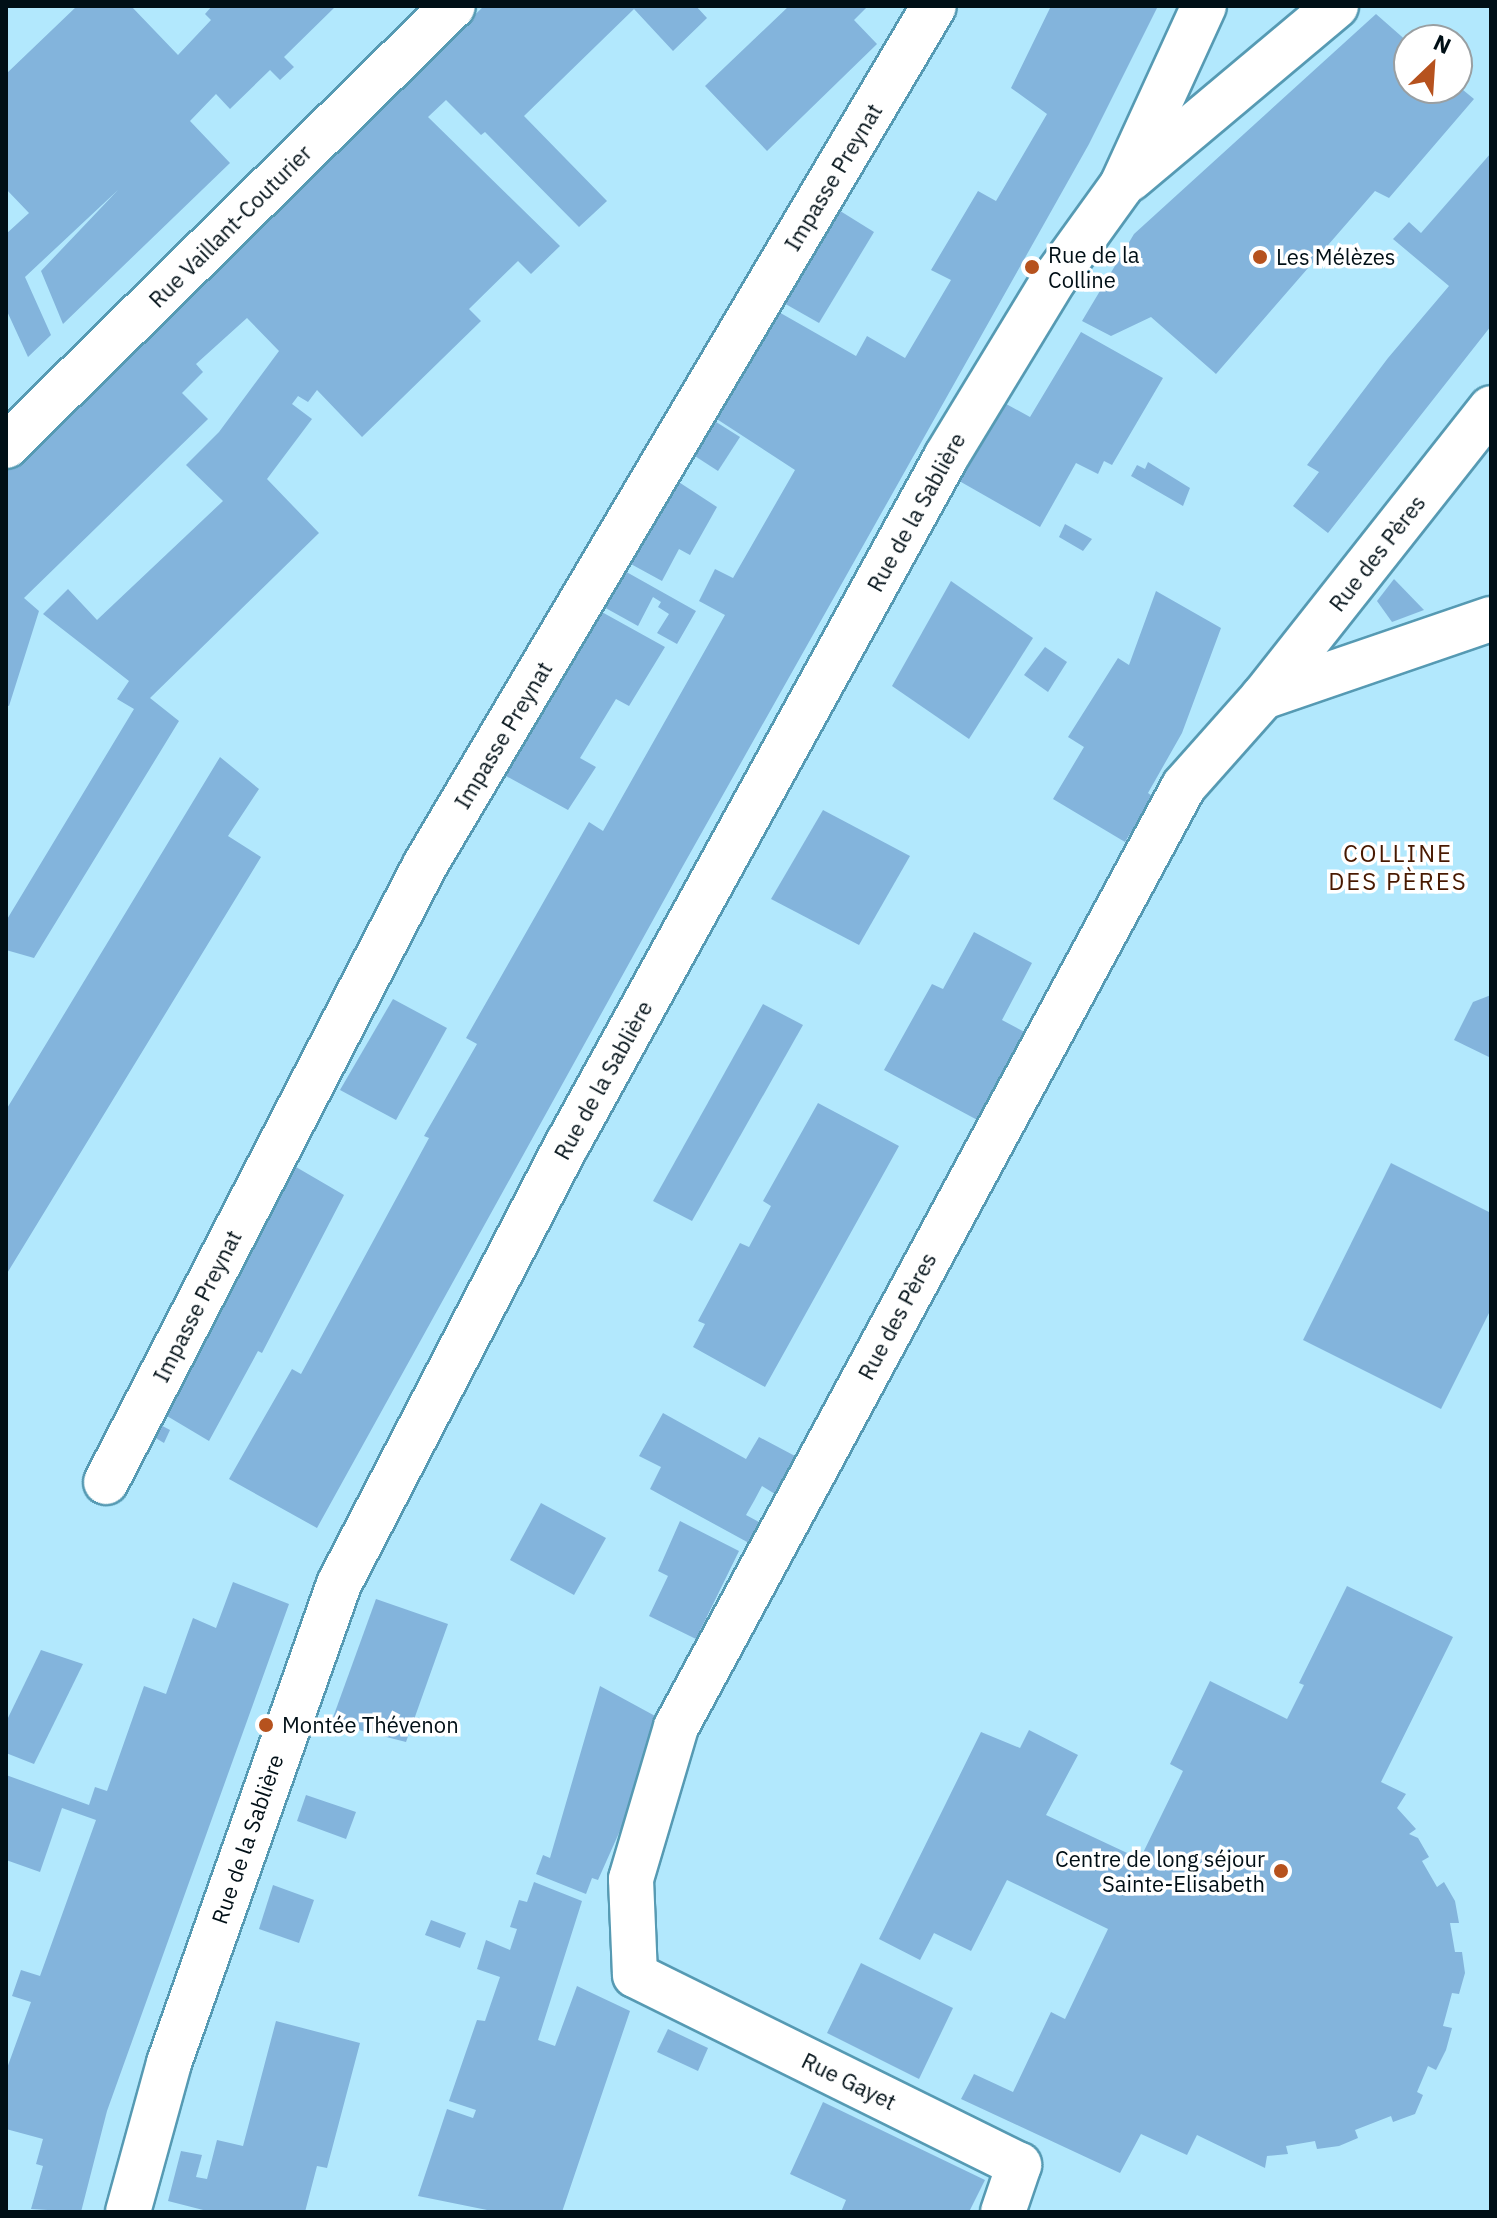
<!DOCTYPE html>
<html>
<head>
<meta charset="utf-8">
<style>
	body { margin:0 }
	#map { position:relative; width:1497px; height:2218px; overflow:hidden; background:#b2e8fd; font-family:"IBM Plex Sans",sans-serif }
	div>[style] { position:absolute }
	.building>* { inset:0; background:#83b4dc }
	.roads { filter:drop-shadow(2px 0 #569ab3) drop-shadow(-2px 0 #569ab3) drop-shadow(0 2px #569ab3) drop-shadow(0 -2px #569ab3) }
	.minor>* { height:44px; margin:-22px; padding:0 22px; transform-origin:22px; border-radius:22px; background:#fff }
	.dots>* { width:22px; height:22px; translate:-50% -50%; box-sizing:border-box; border:4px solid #fff; border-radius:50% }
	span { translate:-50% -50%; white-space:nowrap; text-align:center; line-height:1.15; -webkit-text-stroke:7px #fff; paint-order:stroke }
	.street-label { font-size:22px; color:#000f16 }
	.poi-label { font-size:22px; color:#000f16 }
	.left { translate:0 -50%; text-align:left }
	.right { translate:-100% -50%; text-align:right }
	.neighbourhood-label { font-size:24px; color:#481901; letter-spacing:2px }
	.frame { position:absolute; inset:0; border:8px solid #000f16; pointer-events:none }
	.north { position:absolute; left:1393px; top:24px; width:80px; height:80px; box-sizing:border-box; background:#fff; border:2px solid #999fa2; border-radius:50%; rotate:25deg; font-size:22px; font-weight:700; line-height:32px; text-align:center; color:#000f16 }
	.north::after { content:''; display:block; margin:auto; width:28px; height:36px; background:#b6521e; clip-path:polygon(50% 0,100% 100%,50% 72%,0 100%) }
</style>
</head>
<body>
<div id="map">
	<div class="building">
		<i style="clip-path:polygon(77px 6px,131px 6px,178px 55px,211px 20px,205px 14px,212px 6px,336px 6px,284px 57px,294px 67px,280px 80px,270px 70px,230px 109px,216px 94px,190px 121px,230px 163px,63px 324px,41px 271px,118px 190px,25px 277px,51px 335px,28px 357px,6px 309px,6px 234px,29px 213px,6px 189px,6px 74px)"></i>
		<i style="clip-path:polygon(484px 6px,696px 6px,707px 18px,673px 51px,634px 9px,524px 116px,607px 201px,579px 227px,485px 132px,481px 135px,446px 100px,428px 117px,560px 246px,531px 274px,518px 261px,469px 309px,481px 321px,362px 437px,317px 390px,308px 402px,298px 396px,292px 404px,312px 419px,267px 479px,319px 533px,150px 698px,179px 721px,34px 958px,6px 950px,6px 921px,134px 709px,117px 699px,129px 681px,43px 614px,68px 589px,97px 620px,223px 501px,186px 465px,219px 432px,279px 351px,247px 318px,196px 364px,203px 372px,182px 393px,208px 419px,24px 598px,39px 611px,9px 706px,6px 705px,6px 466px)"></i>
		<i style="clip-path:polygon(789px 6px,868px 6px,854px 20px,877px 44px,767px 151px,705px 86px)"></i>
		<i style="clip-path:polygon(1051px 6px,1158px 6px,1089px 144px,679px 873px,317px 1528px,229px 1479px,292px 1369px,301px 1374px,429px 1138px,424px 1136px,477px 1044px,466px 1038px,589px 822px,603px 831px,725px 615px,699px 601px,715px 569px,733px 578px,795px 470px,706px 412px,777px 311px,856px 356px,867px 336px,905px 358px,951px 280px,931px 270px,978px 191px,996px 201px,1047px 114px,1011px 88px)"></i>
		<i style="clip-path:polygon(1376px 14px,1409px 43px,1409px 88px,1457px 88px,1457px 85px,1474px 99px,1389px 198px,1375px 191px,1216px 374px,1151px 317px,1111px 336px,1082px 321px,1134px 234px)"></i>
		<i style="clip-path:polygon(1491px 153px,1491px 326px,1328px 533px,1293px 506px,1319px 472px,1307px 465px,1388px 358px,1449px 286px,1393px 239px,1409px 222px,1421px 233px)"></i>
		<i style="clip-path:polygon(837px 209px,874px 232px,819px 323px,782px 302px)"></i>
		<i style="clip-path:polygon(1081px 332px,1163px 378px,1112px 465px,1104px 461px,1098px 474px,1076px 463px,1040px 527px,954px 478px,999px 400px,1030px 417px)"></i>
		<i style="clip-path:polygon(705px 415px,740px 437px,718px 471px,684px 449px)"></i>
		<i style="clip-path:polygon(1148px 462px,1190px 488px,1183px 506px,1131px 476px,1137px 465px,1145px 469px)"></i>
		<i style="clip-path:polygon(668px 475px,717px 507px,690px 555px,679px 549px,662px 581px,618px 557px)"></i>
		<i style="clip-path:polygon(1065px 524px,1092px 539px,1083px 551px,1059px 537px)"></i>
		<i style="clip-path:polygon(614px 565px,696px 611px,677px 644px,657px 633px,669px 614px,658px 607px,661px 602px,653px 597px,638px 626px,593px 601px)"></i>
		<i style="clip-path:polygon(1394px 579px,1424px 610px,1392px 622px,1377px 601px)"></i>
		<i style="clip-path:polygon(951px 581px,1033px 638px,969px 739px,892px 686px)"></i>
		<i style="clip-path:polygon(1156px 591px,1221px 628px,1182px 733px,1148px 793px,1152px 796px,1142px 814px,1125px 842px,1053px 799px,1084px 747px,1068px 737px,1118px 658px,1129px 665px)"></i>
		<i style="clip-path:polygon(591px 606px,665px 647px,629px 706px,616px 699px,580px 758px,596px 767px,568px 810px,495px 770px)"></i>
		<i style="clip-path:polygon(1045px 647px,1067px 662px,1048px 692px,1024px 675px)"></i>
		<i style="clip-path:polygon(220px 757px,259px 789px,228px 836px,261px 857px,6px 1275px,6px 1110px)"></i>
		<i style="clip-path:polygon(823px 810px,910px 856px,859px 945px,771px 899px)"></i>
		<i style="clip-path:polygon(974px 932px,1032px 963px,1002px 1020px,1030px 1035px,983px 1123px,884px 1070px,932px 984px,943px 989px)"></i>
		<i style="clip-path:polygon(1491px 995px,1491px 1058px,1454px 1040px,1473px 1002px)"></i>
		<i style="clip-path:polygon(393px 999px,447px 1028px,396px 1120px,340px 1090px)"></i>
		<i style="clip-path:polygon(763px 1004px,803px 1025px,692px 1221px,653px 1201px)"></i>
		<i style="clip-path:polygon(818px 1103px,899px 1146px,765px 1387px,693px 1347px,705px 1324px,698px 1321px,740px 1243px,749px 1247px,771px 1206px,763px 1201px)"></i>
		<i style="clip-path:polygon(1391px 1163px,1491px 1213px,1491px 1309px,1441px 1409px,1303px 1340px)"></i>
		<i style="clip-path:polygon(296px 1167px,344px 1195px,262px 1353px,258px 1351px,209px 1441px,167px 1416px)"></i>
		<i style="clip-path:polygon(663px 1413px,746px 1459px,759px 1437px,795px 1456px,775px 1494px,762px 1486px,754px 1501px,746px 1515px,759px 1522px,749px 1543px,650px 1489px,661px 1467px,639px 1456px)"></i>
		<i style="clip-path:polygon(155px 1422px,170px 1430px,164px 1443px,149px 1434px)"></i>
		<i style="clip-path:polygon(541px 1503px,606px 1538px,574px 1595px,510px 1560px)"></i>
		<i style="clip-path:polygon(680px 1521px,739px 1551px,696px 1639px,649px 1616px,668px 1576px,658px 1571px)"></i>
		<i style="clip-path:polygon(233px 1582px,289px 1604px,107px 2111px,81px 2212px,31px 2209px,43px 2166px,36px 2164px,43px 2139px,6px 2129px,6px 2071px,31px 2002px,12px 1996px,21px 1970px,40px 1976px,96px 1820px,62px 1808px,40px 1872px,6px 1860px,6px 1775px,89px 1805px,95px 1787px,107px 1791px,144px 1686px,166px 1694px,193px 1618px,216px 1628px)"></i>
		<i style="clip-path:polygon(1347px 1586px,1453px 1637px,1381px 1782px,1406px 1794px,1397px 1808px,1416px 1829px,1409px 1834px,1418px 1838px,1429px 1857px,1422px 1861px,1437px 1887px,1444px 1882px,1455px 1901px,1459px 1923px,1450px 1923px,1455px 1952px,1462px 1952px,1465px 1973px,1459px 1994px,1452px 1993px,1443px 2026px,1452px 2028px,1446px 2050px,1436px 2070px,1428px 2066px,1417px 2092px,1423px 2095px,1415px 2114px,1393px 2122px,1391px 2116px,1355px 2130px,1358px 2138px,1339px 2146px,1317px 2149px,1315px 2141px,1286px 2146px,1288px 2154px,1267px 2156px,1265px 2168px,1197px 2135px,1187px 2155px,1141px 2134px,1120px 2173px,961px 2099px,974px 2074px,1013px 2092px,1051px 2012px,1065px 2019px,1108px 1929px,1007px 1880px,971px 1951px,934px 1933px,920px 1960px,879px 1939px,981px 1732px,1020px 1748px,1029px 1730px,1078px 1755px,1046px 1815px,1140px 1859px,1183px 1771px,1170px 1764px,1210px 1681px,1287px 1719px,1304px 1685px,1299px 1683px)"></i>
		<i style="clip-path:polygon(376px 1599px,448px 1624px,406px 1742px,331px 1723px)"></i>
		<i style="clip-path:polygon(41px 1650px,83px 1664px,34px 1764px,6px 1753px,6px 1722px)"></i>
		<i style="clip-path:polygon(600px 1686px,668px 1723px,598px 1880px,592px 1878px,586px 1894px,536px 1874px,543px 1855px,550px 1858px)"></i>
		<i style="clip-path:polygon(306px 1795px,356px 1812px,346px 1839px,297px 1821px)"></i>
		<i style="clip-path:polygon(534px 1882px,582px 1901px,538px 2040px,555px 2046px,577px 1986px,630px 2011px,562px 2212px,497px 2212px,418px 2196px,447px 2109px,473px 2118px,476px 2110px,449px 2101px,477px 2020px,485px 2021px,500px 1977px,477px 1969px,486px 1940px,510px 1950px,517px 1929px,510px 1927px,519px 1900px,527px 1902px)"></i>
		<i style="clip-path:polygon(273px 1885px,314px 1900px,299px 1943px,259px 1929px)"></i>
		<i style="clip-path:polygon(431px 1920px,466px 1933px,460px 1948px,425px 1935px)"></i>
		<i style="clip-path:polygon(861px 1963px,953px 2008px,919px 2079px,827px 2033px)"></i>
		<i style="clip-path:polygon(276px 2021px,360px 2043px,327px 2168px,317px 2166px,305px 2212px,211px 2212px,168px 2201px,181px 2151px,202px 2155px,196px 2177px,207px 2179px,217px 2140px,243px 2146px)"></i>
		<i style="clip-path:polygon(668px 2029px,708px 2048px,698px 2071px,657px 2052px)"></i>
		<i style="clip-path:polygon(823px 2102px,985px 2180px,969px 2212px,841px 2212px,846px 2200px,790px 2174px)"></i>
	</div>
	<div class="roads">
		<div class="minor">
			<i style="left:1130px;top:179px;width:269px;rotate:-40deg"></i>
			<i style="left:6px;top:446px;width:627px;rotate:-44.55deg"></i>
			<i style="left:1263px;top:697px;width:368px;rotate:-51.7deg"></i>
			<i style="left:106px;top:1482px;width:695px;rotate:-62.66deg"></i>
			<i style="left:425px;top:865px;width:998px;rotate:-59.35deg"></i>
			<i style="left:128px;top:2212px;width:155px;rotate:-74.6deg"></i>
			<i style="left:169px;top:2063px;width:508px;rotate:-70.46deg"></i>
			<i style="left:339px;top:1584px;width:497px;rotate:-62.6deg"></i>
			<i style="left:568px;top:1143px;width:783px;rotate:-61.14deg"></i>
			<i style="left:946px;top:457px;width:210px;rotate:-58.7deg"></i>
			<i style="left:1055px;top:278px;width:115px;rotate:-54.2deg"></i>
			<i style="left:1122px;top:185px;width:197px;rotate:-65.4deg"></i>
			<i style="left:1003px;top:2212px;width:50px;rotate:-71.2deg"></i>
			<i style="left:1019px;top:2165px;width:428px;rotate:-153.7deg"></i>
			<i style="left:635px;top:1975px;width:96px;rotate:-92.4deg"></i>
			<i style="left:631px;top:1879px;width:159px;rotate:-73.5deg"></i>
			<i style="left:676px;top:1727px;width:1069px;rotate:-61.64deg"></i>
			<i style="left:1184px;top:786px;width:119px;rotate:-48.4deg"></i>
			<i style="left:1263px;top:697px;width:241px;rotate:-18.9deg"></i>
		</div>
	</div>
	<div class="dots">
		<i style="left:1260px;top:257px;background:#b6521e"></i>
		<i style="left:1032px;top:267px;background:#b6521e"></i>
		<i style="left:266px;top:1725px;background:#b6521e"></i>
		<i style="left:1281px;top:1871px;background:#b6521e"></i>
	</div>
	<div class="street-label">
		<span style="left:833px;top:177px;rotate:-59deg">Impasse Preynat</span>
		<span style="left:230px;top:226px;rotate:-45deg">Rue Vaillant-Couturier</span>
		<span style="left:916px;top:512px;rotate:-61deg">Rue de la Sablière</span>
		<span style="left:1377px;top:553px;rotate:-52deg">Rue des Pères</span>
		<span style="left:503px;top:735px;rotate:-59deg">Impasse Preynat</span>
		<span style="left:603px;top:1080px;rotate:-61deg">Rue de la Sablière</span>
		<span style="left:197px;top:1306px;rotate:-63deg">Impasse Preynat</span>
		<span style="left:897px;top:1316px;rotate:-62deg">Rue des Pères</span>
		<span style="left:247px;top:1839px;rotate:-71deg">Rue de la Sablière</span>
		<span style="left:849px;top:2081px;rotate:26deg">Rue Gayet</span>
	</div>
	<div class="poi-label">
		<span class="left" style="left:1048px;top:267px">Rue de la<br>Colline</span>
		<span class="left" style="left:1276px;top:257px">Les Mélèzes</span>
		<span class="left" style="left:282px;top:1725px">Montée Thévenon</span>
		<span class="right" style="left:1265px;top:1871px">Centre de long séjour<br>Sainte-Elisabeth</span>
	</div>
	<div class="neighbourhood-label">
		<span style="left:1398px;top:868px">COLLINE<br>DES PÈRES</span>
	</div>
	<div class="frame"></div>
	<div class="north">N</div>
</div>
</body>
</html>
